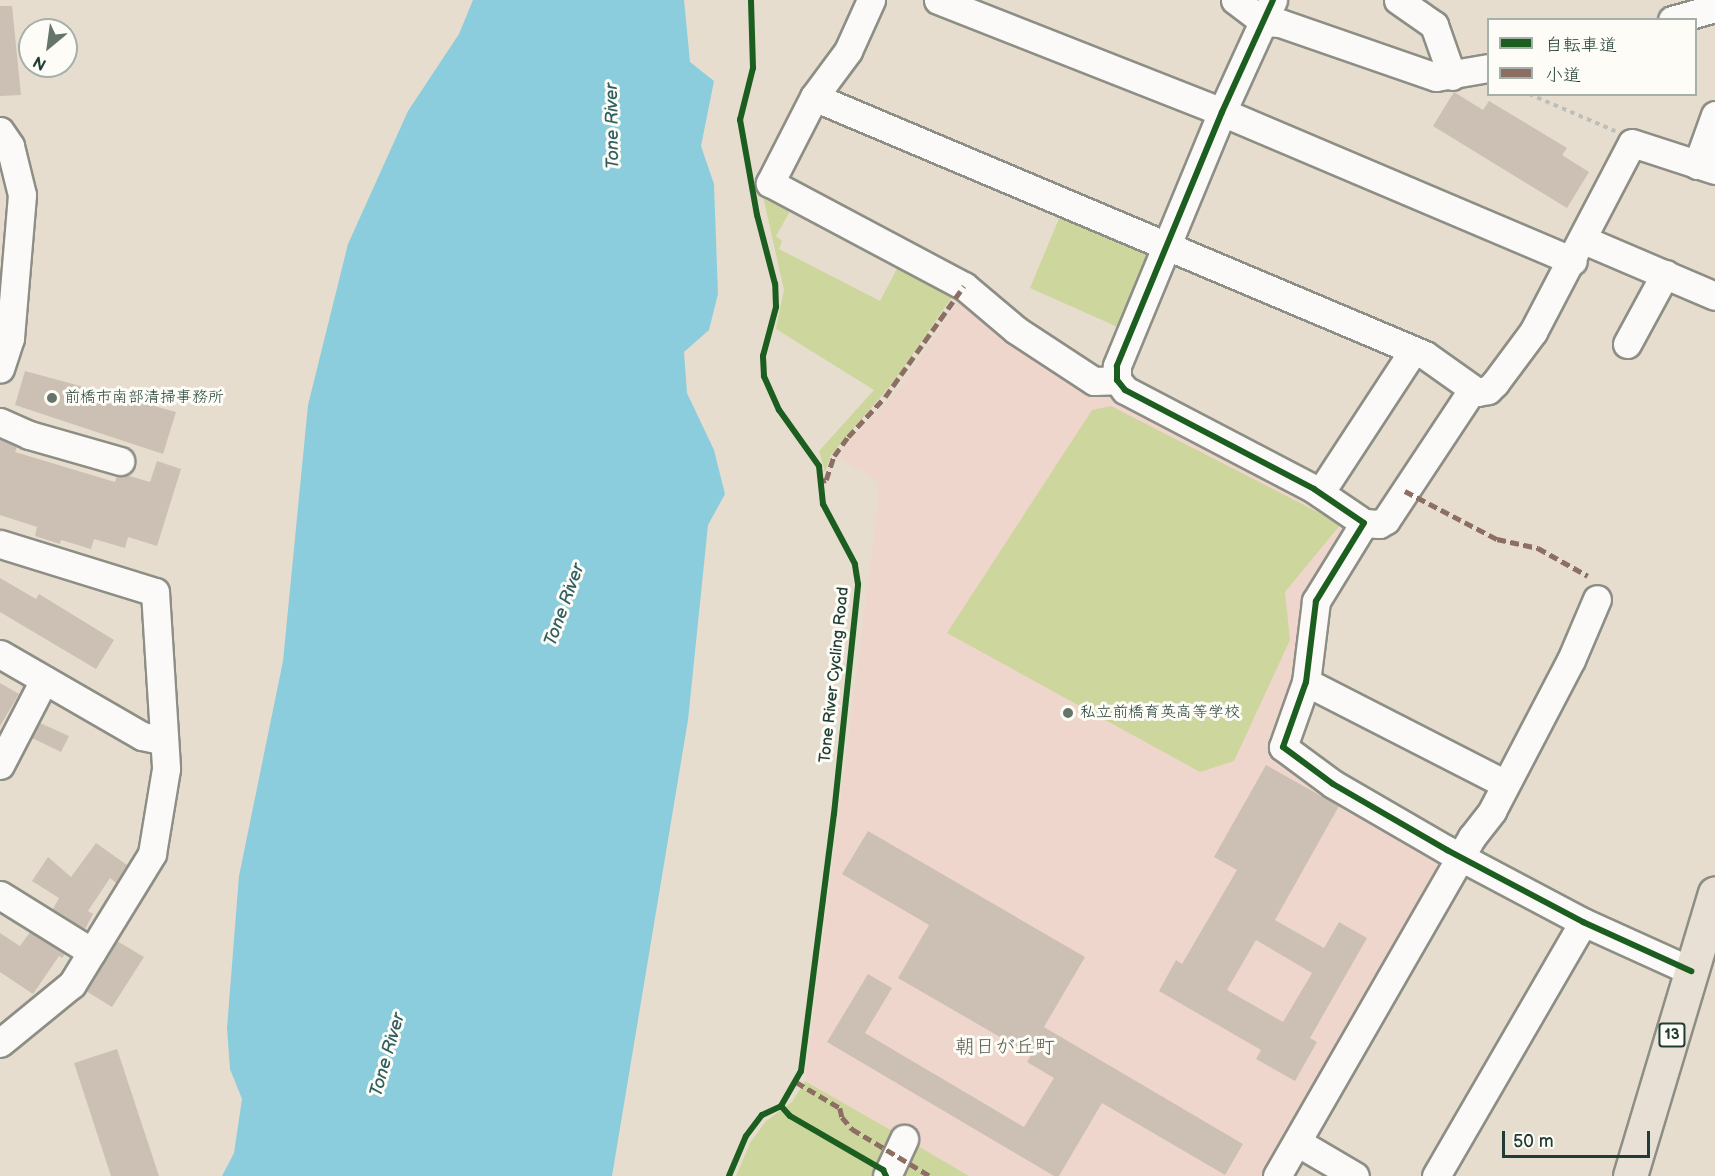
<!DOCTYPE html>
<html>
<head>
<meta charset="utf-8">
<style>
	body { margin:0 }
	#map { position:relative; width:1715px; height:1176px; overflow:hidden; background:#e6ddce; font-family:"Balsamiq Sans","Klee One",sans-serif }
	div>[style] { position:absolute }
	.built>* { inset:0; background:#efd6cc }
	.green>* { inset:0; background:#cdd69c }
	.water>* { inset:0; background:#8ccddd }
	.building>* { inset:0; background:#ccc0b4 }
	.path>* { height:4px; margin-top:-2px; transform-origin:0; background:repeating-linear-gradient(90deg,#bcbeba 0 4.5px,transparent 0 9px) }
	.roads { filter:drop-shadow(2px 0 #8d8e85) drop-shadow(-2px 0 #8d8e85) drop-shadow(0 2px #8d8e85) drop-shadow(0 -2px #8d8e85) }
	.minor>* { height:27px; margin:-13.5px; padding:0 13.5px; transform-origin:13.5px; border-radius:13.5px; background:#fbfaf8 }
	.major>* { height:33px; margin:-16.5px; padding:0 16.5px; transform-origin:16.5px; border-radius:16.5px; background:#e8e0d4 }
	.quiet>* { height:4.5px; margin-top:-2.25px; transform-origin:0; background:repeating-linear-gradient(90deg,#8d6e63 0 9px,transparent 0 13.5px) }
	.cycleway>* { height:6px; margin:-3px; padding:0 3px; transform-origin:3px; border-radius:3px; background:#1b5e20 }
	.dots>* { width:16px; height:16px; translate:-50% -50%; box-sizing:border-box; border:3px solid #fdfcf7; border-radius:50% }
	span { translate:-50% -50%; white-space:nowrap; text-align:center; line-height:1.15; -webkit-text-stroke:6px #fdfcf7; paint-order:stroke }
	.shield-label span { padding:2px 4px; background:#fdfcf7; border:2px solid; border-radius:4px; -webkit-text-stroke-width:0 }
	.shield-label { font-size:15px; color:#1f3d34; font-weight:700 }
	.poi-label { font-size:16px; color:#1f3d34 }
	.left { translate:0 -50%; text-align:left }
	.street-label { font-size:16px; color:#1f3d34 }
	.water-label { font-size:18px; color:#315f60; font-style:italic }
	.quarter-label { font-size:20px; color:#5c6052 }
	.legend { position:absolute; left:1487px; top:18px; width:210px; height:78px; box-sizing:border-box; background:#fdfcf7; border:2px solid #a4b0a9; margin:0; padding:8px 10px; list-style:none; font-size:18px; color:#1f3d34 }
	.legend li { display:flex; align-items:center; gap:12px; height:30px }
	.legend b { width:30px; border:2px solid #a4b0a9 }
	.north { position:absolute; left:18px; top:18px; width:60px; height:60px; box-sizing:border-box; background:#fdfcf7; border:2px solid #a4b0a9; border-radius:50%; rotate:209deg; font-size:16px; font-weight:700; line-height:24px; text-align:center; color:#1f3d34 }
	.north::after { content:''; display:block; margin:auto; width:21px; height:27px; background:#65756a; clip-path:polygon(50% 0,100% 100%,50% 72%,0 100%) }
	.scale { position:absolute; left:1502px; top:1131px; width:148px; height:27px; box-sizing:border-box; border:3px solid #1f3d34; border-top:0; padding-left:8px; font-size:18px; line-height:21px; white-space:nowrap; color:#1f3d34; -webkit-text-stroke:4px #fdfcf7; paint-order:stroke }
</style>
</head>
<body>
<div id="map">
	<div class="built">
		<i style="clip-path:polygon(963px 295px,1039px 355px,1037px 361px,1354px 524px,1270px 747px,1392px 825px,1446px 865px,1262px 1176px,969px 1176px,805px 1081px,879px 496px,875px 479px,838px 458px,848px 443px,898px 391px)"></i>
	</div>
	<div class="green">
		<i style="clip-path:polygon(762px 192px,794px 204px,776px 236px,782px 241px,779px 249px,880px 301px,899px 265px,954px 294px,895px 380px,831px 455px,825px 472px,819px 451px,874px 390px,776px 329px,784px 290px)"></i>
		<i style="clip-path:polygon(1063px 209px,1152px 251px,1120px 328px,1030px 288px)"></i>
		<i style="clip-path:polygon(1111px 406px,1341px 524px,1285px 592px,1290px 640px,1234px 761px,1200px 772px,947px 633px,1092px 410px)"></i>
		<i style="clip-path:polygon(805px 1081px,901px 1136px,878px 1176px,736px 1176px,750px 1143px,766px 1121px,792px 1102px)"></i>
		<i style="clip-path:polygon(911px 1142px,969px 1176px,903px 1176px,900px 1174px)"></i>
	</div>
	<div class="water">
		<i style="clip-path:polygon(473px 0,684px 0,690px 62px,714px 81px,701px 146px,714px 184px,718px 294px,709px 330px,684px 352px,687px 393px,714px 450px,725px 494px,708px 525px,688px 720px,612px 1176px,222px 1176px,234px 1153px,242px 1099px,230px 1069px,227px 1028px,239px 876px,283px 661px,308px 405px,348px 244px,408px 111px,459px 34px)"></i>
	</div>
	<div class="building">
		<i style="clip-path:polygon(0 6px,12px 6px,21px 95px,0 96px)"></i>
		<i style="clip-path:polygon(1454px 92px,1483px 110px,1489px 101px,1567px 148px,1562px 155px,1589px 172px,1567px 208px,1433px 126px)"></i>
		<i style="clip-path:polygon(25px 371px,176px 412px,163px 454px,15px 405px)"></i>
		<i style="clip-path:polygon(0 439px,17px 447px,15px 452px,115px 482px,117px 476px,126px 475px,150px 482px,157px 461px,181px 469px,157px 546px,128px 537px,125px 548px,94px 539px,91px 549px,61px 540px,60px 544px,35px 536px,37px 527px,0 515px)"></i>
		<i style="clip-path:polygon(0 578px,36px 599px,39px 594px,114px 640px,96px 669px,0 612px)"></i>
		<i style="clip-path:polygon(0 683px,19px 694px,0 726px)"></i>
		<i style="clip-path:polygon(40px 723px,69px 736px,61px 752px,32px 738px)"></i>
		<i style="clip-path:polygon(evenodd,1266px 765px,1339px 806px,1275px 920px,1324px 948px,1339px 922px,1367px 938px,1310px 1038px,1317px 1042px,1295px 1081px,1256px 1059px,1261px 1050px,1159px 991px,1176px 960px,1182px 964px,1237px 870px,1214px 857px,1266px 765px,1256px 940px,1312px 973px,1283px 1022px,1227px 990px,1256px 940px)"></i>
		<i style="clip-path:polygon(868px 831px,1085px 957px,1044px 1027px,1243px 1144px,1225px 1175px,1102px 1103px,1059px 1176px,1054px 1176px,827px 1042px,868px 974px,892px 988px,865px 1033px,1024px 1127px,1054px 1078px,1027px 1062px,1031px 1055px,898px 978px,929px 925px,842px 874px)"></i>
		<i style="clip-path:polygon(96px 843px,127px 865px,116px 883px,110px 878px,88px 911px,93px 914px,85px 929px,53px 909px,59px 898px,32px 881px,48px 857px,71px 877px)"></i>
		<i style="clip-path:polygon(30px 932px,65px 954px,62px 958px,59px 956px,33px 994px,0 972px,0 933px,20px 946px)"></i>
		<i style="clip-path:polygon(117px 941px,144px 957px,112px 1007px,86px 991px)"></i>
		<i style="clip-path:polygon(117px 1049px,159px 1176px,111px 1176px,74px 1063px)"></i>
	</div>
	<div class="path">
		<i style="left:1529px;top:94px;width:94px;rotate:23.3deg"></i>
	</div>
	<div class="roads">
		<div class="minor">
			<i style="left:871px;top:0;width:56px;rotate:114.3deg"></i>
			<i style="left:848px;top:51px;width:57px;rotate:126.5deg"></i>
			<i style="left:814px;top:97px;width:97px;rotate:117.1deg"></i>
			<i style="left:770px;top:183px;width:220px;rotate:28deg"></i>
			<i style="left:964px;top:286px;width:68px;rotate:40.2deg"></i>
			<i style="left:1016px;top:330px;width:93px;rotate:33.2deg"></i>
			<i style="left:1094px;top:381px;width:23px;rotate:-2deg"></i>
			<i style="left:938px;top:0;width:305px;rotate:21.5deg"></i>
			<i style="left:1222px;top:112px;width:381px;rotate:23deg"></i>
			<i style="left:1235px;top:0;width:36px;rotate:37deg"></i>
			<i style="left:1264px;top:22px;width:16px;rotate:4deg"></i>
			<i style="left:1280px;top:23px;width:165px;rotate:19.1deg"></i>
			<i style="left:1436px;top:77px;width:53px;rotate:-9.8deg"></i>
			<i style="left:1273px;top:0;width:123px;rotate:114.5deg"></i>
			<i style="left:1222px;top:112px;width:275px;rotate:112.5deg"></i>
			<i style="left:1117px;top:366px;width:14px;rotate:90deg"></i>
			<i style="left:1117px;top:380px;width:13px;rotate:51deg"></i>
			<i style="left:1125px;top:390px;width:213px;rotate:27.6deg"></i>
			<i style="left:1314px;top:489px;width:60px;rotate:34.2deg"></i>
			<i style="left:1364px;top:523px;width:92px;rotate:121.6deg"></i>
			<i style="left:1316px;top:601px;width:82px;rotate:97deg"></i>
			<i style="left:1306px;top:682px;width:69px;rotate:109.5deg"></i>
			<i style="left:1283px;top:747px;width:62px;rotate:36.5deg"></i>
			<i style="left:1333px;top:784px;width:132px;rotate:30.1deg"></i>
			<i style="left:1447px;top:850px;width:154px;rotate:27.9deg"></i>
			<i style="left:1583px;top:922px;width:119px;rotate:24.4deg"></i>
			<i style="left:1398px;top:0;width:44px;rotate:34.8deg"></i>
			<i style="left:1434px;top:25px;width:54px;rotate:70.6deg"></i>
			<i style="left:1672px;top:20px;width:45px;rotate:-15.6deg"></i>
			<i style="left:814px;top:97px;width:663px;rotate:22.89deg"></i>
			<i style="left:1425px;top:355px;width:64px;rotate:35.4deg"></i>
			<i style="left:1477px;top:392px;width:11px;rotate:-10deg"></i>
			<i style="left:1488px;top:390px;width:10px;rotate:-45deg"></i>
			<i style="left:1495px;top:383px;width:64px;rotate:-53.3deg"></i>
			<i style="left:1533px;top:332px;width:213px;rotate:-62.4deg"></i>
			<i style="left:1632px;top:143px;width:87px;rotate:18deg"></i>
			<i style="left:0;top:131px;width:18px;rotate:56deg"></i>
			<i style="left:10px;top:146px;width:50px;rotate:76.2deg"></i>
			<i style="left:22px;top:195px;width:144px;rotate:94.8deg"></i>
			<i style="left:10px;top:338px;width:32px;rotate:108deg"></i>
			<i style="left:1697px;top:165px;width:53px;rotate:-70.2deg"></i>
			<i style="left:1584px;top:240px;width:142px;rotate:23.1deg"></i>
			<i style="left:1627px;top:344px;width:80px;rotate:-61.5deg"></i>
			<i style="left:0;top:422px;width:32px;rotate:24deg"></i>
			<i style="left:29px;top:435px;width:95px;rotate:15.9deg"></i>
			<i style="left:1320px;top:493px;width:170px;rotate:-56.8deg"></i>
			<i style="left:1364px;top:523px;width:15px;rotate:4deg"></i>
			<i style="left:1379px;top:524px;width:8px;rotate:-30deg"></i>
			<i style="left:1386px;top:520px;width:156px;rotate:-56.5deg"></i>
			<i style="left:0;top:544px;width:162px;rotate:17.2deg"></i>
			<i style="left:155px;top:592px;width:177px;rotate:86.4deg"></i>
			<i style="left:166px;top:769px;width:86px;rotate:99.4deg"></i>
			<i style="left:152px;top:854px;width:153px;rotate:121.6deg"></i>
			<i style="left:72px;top:984px;width:93px;rotate:140.7deg"></i>
			<i style="left:0;top:654px;width:164px;rotate:30deg"></i>
			<i style="left:142px;top:736px;width:19px;rotate:12deg"></i>
			<i style="left:1306px;top:682px;width:224px;rotate:27.1deg"></i>
			<i style="left:0;top:765px;width:96px;rotate:-62.6deg"></i>
			<i style="left:0;top:895px;width:108px;rotate:31.8deg"></i>
			<i style="left:1297px;top:1142px;width:67px;rotate:30.4deg"></i>
			<i style="left:887px;top:1176px;width:41px;rotate:-65.3deg"></i>
			<i style="left:1277px;top:1176px;width:391px;rotate:-60.1deg"></i>
			<i style="left:1472px;top:837px;width:33px;rotate:-52deg"></i>
			<i style="left:1492px;top:811px;width:170px;rotate:-62.4deg"></i>
			<i style="left:1571px;top:660px;width:66px;rotate:-66.9deg"></i>
			<i style="left:1436px;top:1176px;width:293px;rotate:-59.9deg"></i>
		</div>
		<div class="major">
			<i style="left:1630px;top:1176px;width:295px;rotate:-73.3deg"></i>
		</div>
	</div>
	<div class="quiet">
		<i style="left:822px;top:481px;width:4px;rotate:-14deg"></i>
		<i style="left:826px;top:480px;width:25px;rotate:-72deg"></i>
		<i style="left:834px;top:456px;width:24px;rotate:-54deg"></i>
		<i style="left:848px;top:437px;width:54px;rotate:-47.2deg"></i>
		<i style="left:885px;top:397px;width:136px;rotate:-54.6deg"></i>
		<i style="left:1405px;top:491px;width:104px;rotate:27.6deg"></i>
		<i style="left:1497px;top:539px;width:42px;rotate:12.4deg"></i>
		<i style="left:1538px;top:548px;width:57px;rotate:29.2deg"></i>
		<i style="left:796px;top:1082px;width:51px;rotate:30.6deg"></i>
		<i style="left:840px;top:1108px;width:9px;rotate:77deg"></i>
		<i style="left:842px;top:1117px;width:16px;rotate:50deg"></i>
		<i style="left:852px;top:1129px;width:91px;rotate:31.1deg"></i>
	</div>
	<div class="cycleway">
		<i style="left:1273px;top:0;width:123px;rotate:114.5deg"></i>
		<i style="left:1222px;top:112px;width:275px;rotate:112.5deg"></i>
		<i style="left:1117px;top:366px;width:14px;rotate:90deg"></i>
		<i style="left:1117px;top:380px;width:13px;rotate:51deg"></i>
		<i style="left:1125px;top:390px;width:213px;rotate:27.6deg"></i>
		<i style="left:1314px;top:489px;width:60px;rotate:34.2deg"></i>
		<i style="left:1364px;top:523px;width:92px;rotate:121.6deg"></i>
		<i style="left:1316px;top:601px;width:82px;rotate:97deg"></i>
		<i style="left:1306px;top:682px;width:69px;rotate:109.5deg"></i>
		<i style="left:1283px;top:747px;width:62px;rotate:36.5deg"></i>
		<i style="left:1333px;top:784px;width:132px;rotate:30.1deg"></i>
		<i style="left:1447px;top:850px;width:154px;rotate:27.9deg"></i>
		<i style="left:1583px;top:922px;width:119px;rotate:24.4deg"></i>
		<i style="left:781px;top:1106px;width:13px;rotate:48deg"></i>
		<i style="left:790px;top:1116px;width:108px;rotate:30.1deg"></i>
		<i style="left:883px;top:1170px;width:7px;rotate:63deg"></i>
		<i style="left:729px;top:1176px;width:43px;rotate:-67deg"></i>
		<i style="left:746px;top:1136px;width:26px;rotate:-53deg"></i>
		<i style="left:762px;top:1115px;width:21px;rotate:-25deg"></i>
		<i style="left:781px;top:1106px;width:40px;rotate:-60.3deg"></i>
		<i style="left:801px;top:1071px;width:259px;rotate:-82.7deg"></i>
		<i style="left:834px;top:814px;width:231px;rotate:-84deg"></i>
		<i style="left:858px;top:584px;width:20px;rotate:-99deg"></i>
		<i style="left:855px;top:564px;width:68px;rotate:-118.1deg"></i>
		<i style="left:823px;top:504px;width:38px;rotate:-96deg"></i>
		<i style="left:819px;top:466px;width:69px;rotate:-125.5deg"></i>
		<i style="left:779px;top:410px;width:37px;rotate:-114deg"></i>
		<i style="left:764px;top:376px;width:20px;rotate:-93deg"></i>
		<i style="left:763px;top:356px;width:51px;rotate:-75.1deg"></i>
		<i style="left:776px;top:307px;width:23px;rotate:-92deg"></i>
		<i style="left:775px;top:284px;width:71px;rotate:-104.6deg"></i>
		<i style="left:757px;top:215px;width:97px;rotate:-100.1deg"></i>
		<i style="left:740px;top:120px;width:54px;rotate:-76deg"></i>
		<i style="left:753px;top:68px;width:68px;rotate:-91.7deg"></i>
	</div>
	<div class="dots">
		<i style="left:52px;top:398px;background:#65756a"></i>
		<i style="left:1068px;top:713px;background:#65756a"></i>
	</div>
	<div class="shield-label">
		<span style="left:1672px;top:1035px">13</span>
	</div>
	<div class="poi-label">
		<span class="left" style="left:64px;top:398px">前橋市南部清掃事務所</span>
		<span class="left" style="left:1080px;top:713px">私立前橋育英高等学校</span>
	</div>
	<div class="street-label">
		<span style="left:835px;top:675px;rotate:-84deg">Tone River Cycling Road</span>
	</div>
	<div class="water-label">
		<span style="left:613px;top:126px;rotate:-91deg">Tone River</span>
		<span style="left:565px;top:605px;rotate:-70deg">Tone River</span>
		<span style="left:388px;top:1055px;rotate:-74deg">Tone River</span>
	</div>
	<div class="quarter-label">
		<span style="left:1005px;top:1047px">朝日が丘町</span>
	</div>
	<ul class="legend">
	<li><b style="height:8px;background:#1b5e20"></b>自転車道</li>
	<li><b style="height:8px;background:#8d6e63"></b>小道</li>
	</ul>
	<div class="north">N</div>
	<div class="scale">50 m</div>
</div>
</body>
</html>
